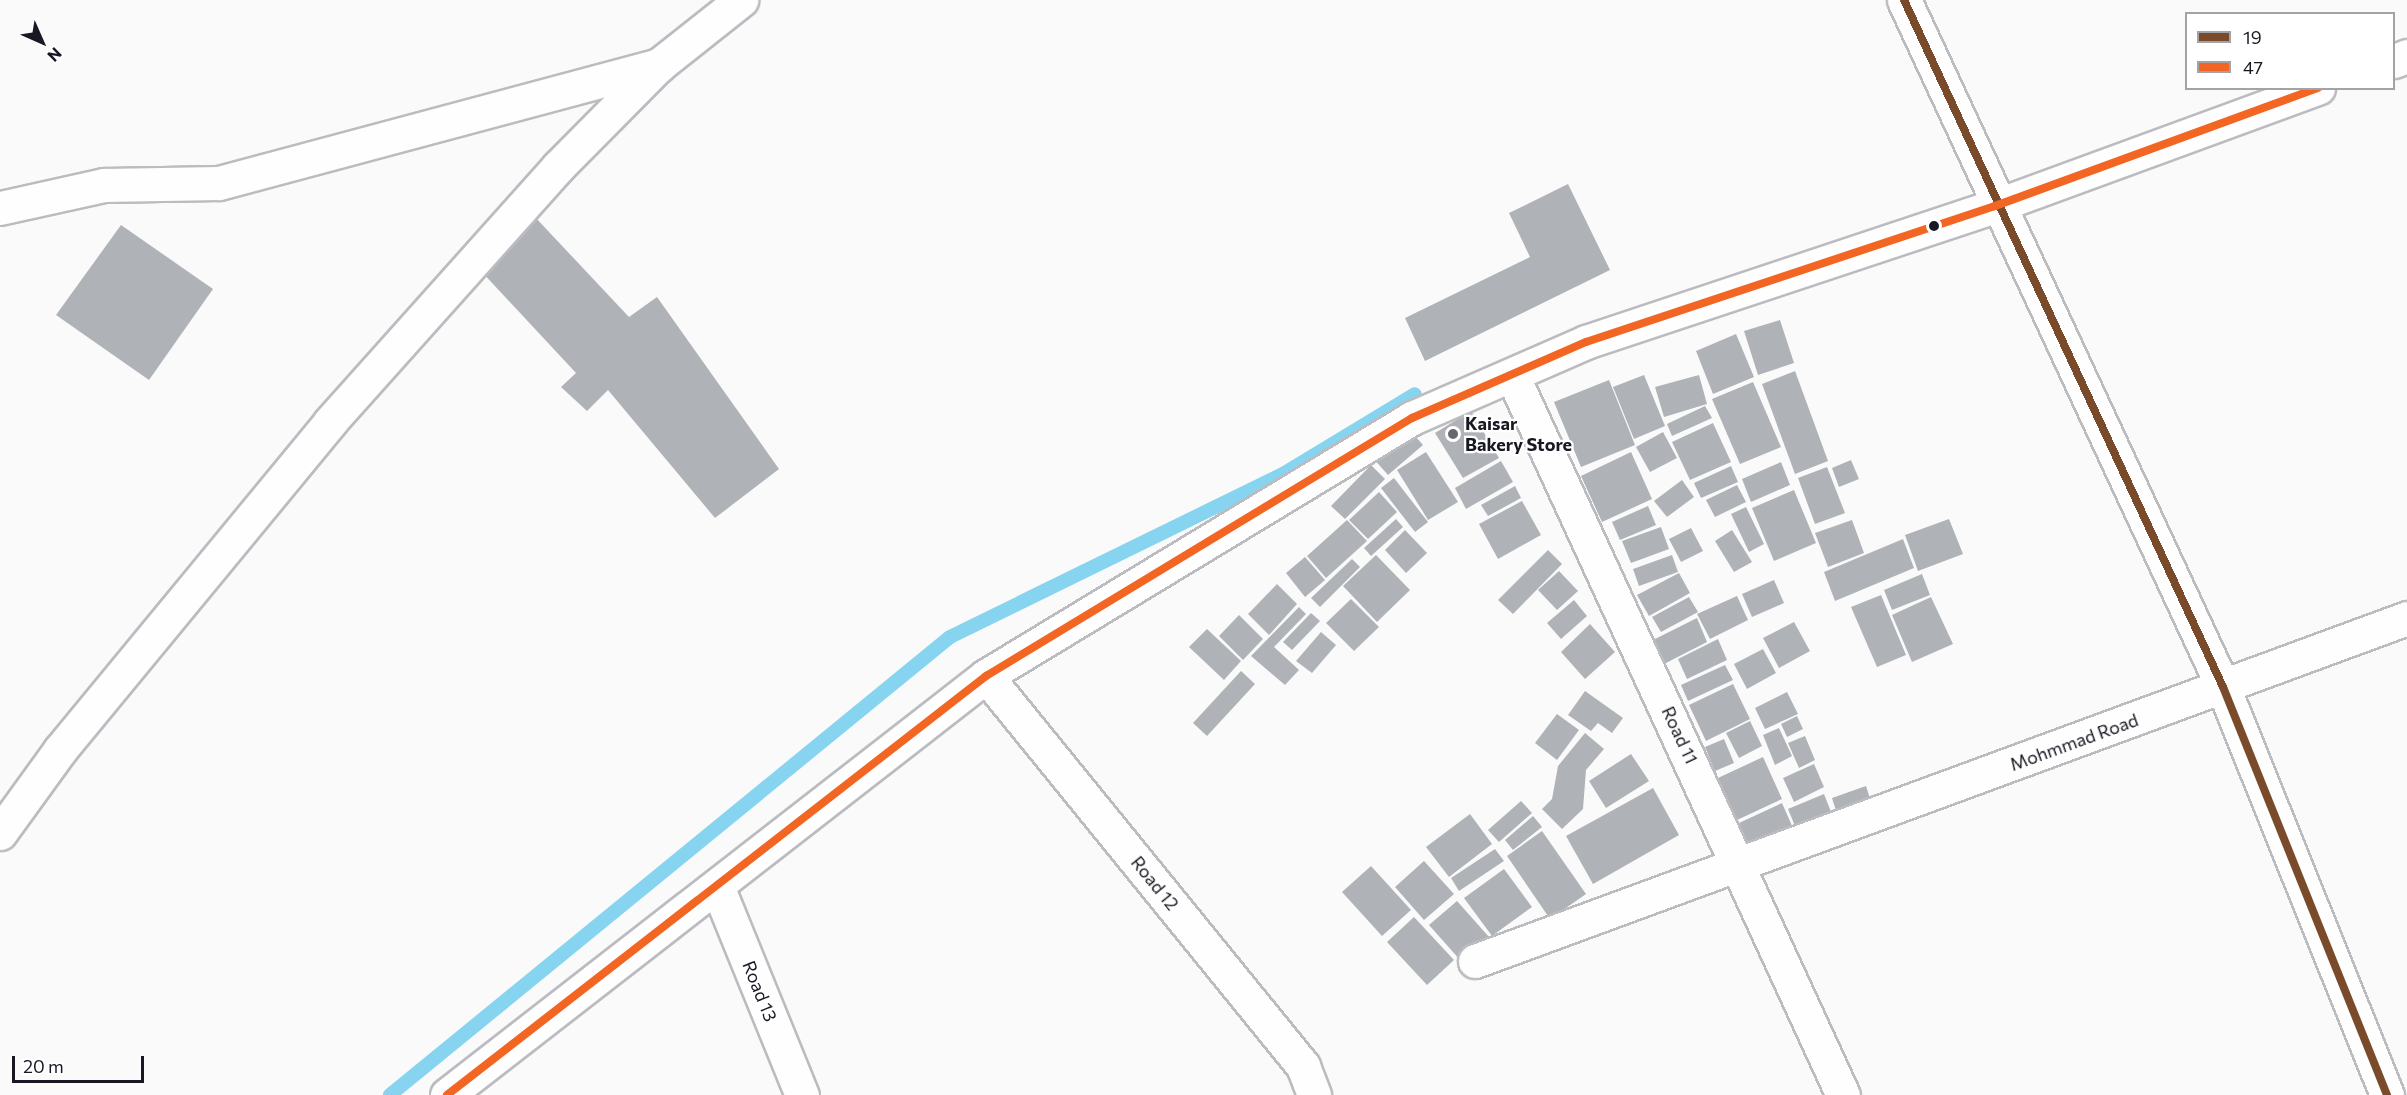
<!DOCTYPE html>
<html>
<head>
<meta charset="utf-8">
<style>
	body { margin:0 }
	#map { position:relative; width:2407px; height:1095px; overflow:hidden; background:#fafafa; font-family:Commissioner,sans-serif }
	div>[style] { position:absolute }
	.stream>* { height:14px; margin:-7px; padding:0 7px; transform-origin:7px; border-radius:7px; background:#87d4f1 }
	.building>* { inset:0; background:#afb2b7 }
	.roads { filter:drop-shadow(2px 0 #bcbbc0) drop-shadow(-2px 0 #bcbbc0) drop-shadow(0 2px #bcbbc0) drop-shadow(0 -2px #bcbbc0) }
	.minor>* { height:33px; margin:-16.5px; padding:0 16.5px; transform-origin:16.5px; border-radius:16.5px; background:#fefefe }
	.tertiary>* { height:33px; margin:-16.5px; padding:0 16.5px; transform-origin:16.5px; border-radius:16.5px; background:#fefefe }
	.bus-1>* { height:8px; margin:-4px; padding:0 4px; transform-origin:4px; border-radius:4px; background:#7a4b2a }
	.bus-2>* { height:8px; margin:-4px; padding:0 4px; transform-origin:4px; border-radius:4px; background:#f26522 }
	.dots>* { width:16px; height:16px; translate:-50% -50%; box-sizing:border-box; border:3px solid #fff; border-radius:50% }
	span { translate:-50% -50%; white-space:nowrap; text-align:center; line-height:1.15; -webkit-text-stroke:4.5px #fff; paint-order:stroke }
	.poi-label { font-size:18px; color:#191722; font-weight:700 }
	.left { translate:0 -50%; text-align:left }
	.street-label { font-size:18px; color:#191722 }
	.legend { position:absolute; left:2185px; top:12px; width:210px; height:78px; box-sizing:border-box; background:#fff; border:2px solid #a3a2a7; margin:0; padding:8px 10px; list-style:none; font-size:18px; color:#191722 }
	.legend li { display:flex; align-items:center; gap:12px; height:30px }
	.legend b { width:30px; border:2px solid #a3a2a7 }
	.north { position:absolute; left:12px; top:12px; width:60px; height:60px; -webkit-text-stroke:4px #fff; paint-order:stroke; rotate:135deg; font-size:16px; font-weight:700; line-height:24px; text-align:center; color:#191722 }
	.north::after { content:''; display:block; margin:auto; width:21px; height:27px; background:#191722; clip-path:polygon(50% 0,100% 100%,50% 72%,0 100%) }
	.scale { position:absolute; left:12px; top:1056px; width:132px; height:27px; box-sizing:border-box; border:3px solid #191722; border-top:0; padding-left:8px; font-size:18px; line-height:21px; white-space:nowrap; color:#191722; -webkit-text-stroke:4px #fff; paint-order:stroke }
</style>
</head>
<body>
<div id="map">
	<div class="stream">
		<i style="left:390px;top:1095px;width:723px;rotate:-39.28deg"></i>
		<i style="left:950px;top:637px;width:371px;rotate:-26.1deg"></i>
		<i style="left:1283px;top:474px;width:154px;rotate:-31.2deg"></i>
	</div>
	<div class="building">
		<i style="clip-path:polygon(1568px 184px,1610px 270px,1425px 361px,1405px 318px,1530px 257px,1509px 213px)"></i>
		<i style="clip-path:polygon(534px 216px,629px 317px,657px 297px,779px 469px,715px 518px,608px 390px,587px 411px,561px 387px,576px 373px,480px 270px)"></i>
		<i style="clip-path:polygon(121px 225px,213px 289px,149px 380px,56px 315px)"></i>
		<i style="clip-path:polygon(1780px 320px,1794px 363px,1758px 375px,1744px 331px)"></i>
		<i style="clip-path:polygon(1736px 334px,1754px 377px,1713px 394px,1696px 351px)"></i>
		<i style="clip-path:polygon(1795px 371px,1828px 461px,1795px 474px,1762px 384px)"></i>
		<i style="clip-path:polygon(1644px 375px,1665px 426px,1634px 439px,1613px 387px)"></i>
		<i style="clip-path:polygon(1699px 375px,1707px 404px,1664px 417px,1655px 387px)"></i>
		<i style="clip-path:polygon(1609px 380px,1635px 445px,1581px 467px,1554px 402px)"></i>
		<i style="clip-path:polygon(1753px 382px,1781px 447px,1740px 464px,1712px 399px)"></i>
		<i style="clip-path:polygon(1705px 406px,1712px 418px,1672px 436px,1667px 424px)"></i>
		<i style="clip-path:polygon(1471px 411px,1499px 458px,1463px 478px,1435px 433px)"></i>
		<i style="clip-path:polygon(1713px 423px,1731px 462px,1690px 480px,1672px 442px)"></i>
		<i style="clip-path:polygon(1408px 428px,1423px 445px,1388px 475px,1373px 458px)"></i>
		<i style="clip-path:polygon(1663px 432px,1677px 458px,1650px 472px,1636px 447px)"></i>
		<i style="clip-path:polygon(1426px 452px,1458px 502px,1428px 520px,1397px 470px)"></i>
		<i style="clip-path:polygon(1631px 452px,1652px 499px,1602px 522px,1581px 476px)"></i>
		<i style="clip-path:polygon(1851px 460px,1859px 479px,1839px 487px,1832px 468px)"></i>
		<i style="clip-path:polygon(1501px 461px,1513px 482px,1466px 509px,1455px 488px)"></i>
		<i style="clip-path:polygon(1781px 462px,1790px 485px,1751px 502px,1742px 479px)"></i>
		<i style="clip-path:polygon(1371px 465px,1385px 479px,1345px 519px,1331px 506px)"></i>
		<i style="clip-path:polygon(1731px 466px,1738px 482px,1701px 498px,1694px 483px)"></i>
		<i style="clip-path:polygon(1827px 467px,1845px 513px,1815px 524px,1798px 478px)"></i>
		<i style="clip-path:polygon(1394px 478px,1428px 522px,1415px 532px,1381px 488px)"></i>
		<i style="clip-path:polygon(1682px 480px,1694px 497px,1667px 517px,1654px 501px)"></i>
		<i style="clip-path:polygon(1737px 485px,1746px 502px,1715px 517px,1706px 500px)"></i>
		<i style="clip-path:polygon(1515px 486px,1521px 498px,1488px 516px,1481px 505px)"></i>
		<i style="clip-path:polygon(1794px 490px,1816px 543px,1774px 561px,1752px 508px)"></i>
		<i style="clip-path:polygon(1379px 492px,1397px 512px,1368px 539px,1349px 520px)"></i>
		<i style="clip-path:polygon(1522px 501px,1541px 535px,1498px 559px,1479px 524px)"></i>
		<i style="clip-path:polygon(1648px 506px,1656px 525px,1620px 540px,1612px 522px)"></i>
		<i style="clip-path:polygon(1746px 507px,1764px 544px,1749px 552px,1731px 514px)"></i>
		<i style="clip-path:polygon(1396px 519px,1403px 527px,1371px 556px,1364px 548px)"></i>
		<i style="clip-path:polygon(1949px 519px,1963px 554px,1918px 571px,1905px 535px)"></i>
		<i style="clip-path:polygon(1347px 520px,1367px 541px,1326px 578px,1307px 556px)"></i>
		<i style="clip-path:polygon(1852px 520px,1864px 553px,1828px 567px,1815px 533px)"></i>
		<i style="clip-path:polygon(1661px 527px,1669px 549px,1631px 563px,1622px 541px)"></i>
		<i style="clip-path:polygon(1691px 528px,1703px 551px,1681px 562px,1669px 539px)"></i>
		<i style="clip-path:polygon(1405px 530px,1427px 553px,1406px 573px,1385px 550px)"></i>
		<i style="clip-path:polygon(1732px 530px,1752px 562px,1734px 572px,1715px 541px)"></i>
		<i style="clip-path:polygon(1903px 539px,1914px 568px,1835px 601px,1824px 572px)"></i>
		<i style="clip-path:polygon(1548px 550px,1562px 564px,1513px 614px,1498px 600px)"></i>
		<i style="clip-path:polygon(1376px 555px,1410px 590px,1377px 622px,1343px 586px)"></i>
		<i style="clip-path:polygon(1672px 555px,1678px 572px,1639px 586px,1633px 569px)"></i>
		<i style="clip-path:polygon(1305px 557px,1325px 580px,1305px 597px,1286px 573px)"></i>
		<i style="clip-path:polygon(1352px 559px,1360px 567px,1320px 607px,1311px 598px)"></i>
		<i style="clip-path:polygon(1559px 571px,1578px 591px,1557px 610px,1538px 590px)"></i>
		<i style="clip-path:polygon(1679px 573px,1690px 593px,1649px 616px,1637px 595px)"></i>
		<i style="clip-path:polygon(1922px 574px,1930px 595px,1892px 610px,1884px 590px)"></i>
		<i style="clip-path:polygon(1774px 580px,1784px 603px,1752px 617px,1742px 594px)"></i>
		<i style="clip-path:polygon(1277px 584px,1297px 604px,1269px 635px,1248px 614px)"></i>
		<i style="clip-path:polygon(1881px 595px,1906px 655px,1877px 667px,1851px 607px)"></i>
		<i style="clip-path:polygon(1737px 596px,1748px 620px,1710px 639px,1697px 614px)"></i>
		<i style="clip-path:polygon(1689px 597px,1698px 612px,1661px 632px,1652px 617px)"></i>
		<i style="clip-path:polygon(1931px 597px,1953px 644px,1912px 662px,1892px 615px)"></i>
		<i style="clip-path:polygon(1351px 599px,1379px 627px,1354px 651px,1326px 623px)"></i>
		<i style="clip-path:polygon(1574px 600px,1587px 616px,1561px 639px,1547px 623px)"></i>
		<i style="clip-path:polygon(1299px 607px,1306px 614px,1274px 647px,1299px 670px,1285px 685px,1251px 656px)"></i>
		<i style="clip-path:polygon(1311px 613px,1320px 621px,1292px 650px,1283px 642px)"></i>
		<i style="clip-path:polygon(1239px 615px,1263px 639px,1243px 660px,1219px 636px)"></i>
		<i style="clip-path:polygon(1697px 618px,1707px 642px,1664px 664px,1653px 640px)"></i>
		<i style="clip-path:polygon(1794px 622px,1810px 651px,1779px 668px,1763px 638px)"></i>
		<i style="clip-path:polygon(1590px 624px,1615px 652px,1585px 679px,1561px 652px)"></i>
		<i style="clip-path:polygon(1207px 629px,1241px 661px,1224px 680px,1189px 647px)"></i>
		<i style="clip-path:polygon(1321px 632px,1336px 645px,1312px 673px,1296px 661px)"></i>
		<i style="clip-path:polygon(1718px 639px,1727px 660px,1687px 679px,1678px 659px)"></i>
		<i style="clip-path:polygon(1763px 649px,1776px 673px,1747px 689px,1734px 664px)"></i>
		<i style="clip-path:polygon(1725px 665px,1733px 680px,1688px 701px,1681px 685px)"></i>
		<i style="clip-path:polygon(1241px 671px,1255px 684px,1207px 736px,1193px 723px)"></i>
		<i style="clip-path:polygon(1733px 684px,1750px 719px,1706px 741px,1689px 705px)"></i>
		<i style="clip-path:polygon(1585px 691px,1623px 718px,1612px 733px,1598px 723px,1591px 731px,1568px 715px)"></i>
		<i style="clip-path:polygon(1787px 692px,1798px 714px,1765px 729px,1755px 708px)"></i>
		<i style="clip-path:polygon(1557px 714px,1579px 730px,1557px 760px,1535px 743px)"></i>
		<i style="clip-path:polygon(1797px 716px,1803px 729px,1787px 737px,1781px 724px)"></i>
		<i style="clip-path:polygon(1750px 721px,1762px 746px,1739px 758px,1726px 733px)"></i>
		<i style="clip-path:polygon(1779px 728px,1792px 756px,1775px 765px,1763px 735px)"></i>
		<i style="clip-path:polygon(1585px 733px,1604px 749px,1586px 770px,1583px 809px,1562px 829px,1542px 809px,1552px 799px,1558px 766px)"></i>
		<i style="clip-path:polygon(1805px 736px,1815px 760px,1799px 768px,1788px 743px)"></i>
		<i style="clip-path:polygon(1724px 739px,1734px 763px,1715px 771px,1705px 747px)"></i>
		<i style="clip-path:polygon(1631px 754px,1649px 781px,1606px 808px,1589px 781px)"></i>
		<i style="clip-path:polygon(1763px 757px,1782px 799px,1737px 820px,1718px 778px)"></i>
		<i style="clip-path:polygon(1814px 764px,1824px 787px,1794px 802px,1783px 778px)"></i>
		<i style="clip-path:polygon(1866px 786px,1873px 808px,1839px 820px,1832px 798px)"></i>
		<i style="clip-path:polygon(1653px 788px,1679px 835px,1593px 884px,1566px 836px)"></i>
		<i style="clip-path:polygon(1824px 794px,1835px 822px,1799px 836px,1788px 809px)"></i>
		<i style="clip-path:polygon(1521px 801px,1532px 813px,1499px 842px,1488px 830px)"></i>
		<i style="clip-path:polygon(1782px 803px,1797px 837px,1750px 860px,1739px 823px)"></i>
		<i style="clip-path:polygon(1470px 814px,1492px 844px,1449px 877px,1426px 847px)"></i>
		<i style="clip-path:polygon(1533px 816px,1542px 827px,1513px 850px,1505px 840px)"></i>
		<i style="clip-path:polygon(1542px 831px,1586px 894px,1550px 919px,1507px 856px)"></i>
		<i style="clip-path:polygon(1495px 849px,1504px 861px,1459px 891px,1451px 878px)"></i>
		<i style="clip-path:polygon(1424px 861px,1454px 894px,1424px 920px,1395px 887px)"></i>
		<i style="clip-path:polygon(1371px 866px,1411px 910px,1382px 936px,1342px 892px)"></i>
		<i style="clip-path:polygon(1504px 869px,1532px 907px,1492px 936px,1464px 898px)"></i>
		<i style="clip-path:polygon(1457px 901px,1489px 937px,1461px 961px,1429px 925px)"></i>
		<i style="clip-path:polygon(1414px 917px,1454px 960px,1427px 985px,1387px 942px)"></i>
	</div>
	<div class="roads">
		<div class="minor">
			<i style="left:1904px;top:0;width:757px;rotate:65.09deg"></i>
			<i style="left:2223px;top:687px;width:440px;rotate:68.1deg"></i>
			<i style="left:0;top:208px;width:107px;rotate:-12.5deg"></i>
			<i style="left:104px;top:185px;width:115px;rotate:-1deg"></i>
			<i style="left:219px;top:183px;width:456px;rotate:-15deg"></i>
			<i style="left:1513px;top:377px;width:790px;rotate:65.32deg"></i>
			<i style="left:986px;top:676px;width:503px;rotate:50.9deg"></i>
			<i style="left:1303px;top:1066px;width:31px;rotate:69deg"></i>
			<i style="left:0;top:833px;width:102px;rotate:-54.1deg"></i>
			<i style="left:60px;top:750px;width:425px;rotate:-50.5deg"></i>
			<i style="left:330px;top:422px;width:342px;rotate:-48.2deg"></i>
			<i style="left:558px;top:167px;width:144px;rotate:-45.3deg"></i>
			<i style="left:659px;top:65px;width:105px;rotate:-38.4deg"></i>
			<i style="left:717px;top:886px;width:226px;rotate:67.9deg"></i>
			<i style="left:1475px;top:961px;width:993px;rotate:-20.2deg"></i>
		</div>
		<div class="tertiary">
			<i style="left:2394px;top:61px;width:14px;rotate:-21deg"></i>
			<i style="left:447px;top:1095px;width:683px;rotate:-37.86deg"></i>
			<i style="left:986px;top:676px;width:498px;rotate:-31.2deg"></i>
			<i style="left:1412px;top:418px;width:190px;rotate:-23.6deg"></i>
			<i style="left:1586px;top:342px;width:431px;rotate:-18.4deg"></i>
			<i style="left:1995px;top:206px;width:344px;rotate:-20.1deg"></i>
		</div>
	</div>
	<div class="bus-1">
		<i style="left:1904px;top:0;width:757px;rotate:65.09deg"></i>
		<i style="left:2223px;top:687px;width:440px;rotate:68.1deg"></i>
	</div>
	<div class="bus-2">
		<i style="left:447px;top:1095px;width:683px;rotate:-37.86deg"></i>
		<i style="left:986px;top:676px;width:498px;rotate:-31.2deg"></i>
		<i style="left:1412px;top:418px;width:190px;rotate:-23.6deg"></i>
		<i style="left:1586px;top:342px;width:431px;rotate:-18.4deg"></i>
		<i style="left:1995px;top:206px;width:344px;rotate:-20.1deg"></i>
	</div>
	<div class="dots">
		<i style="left:1934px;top:226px;background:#191722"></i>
		<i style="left:1453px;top:434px;background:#68666e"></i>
	</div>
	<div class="poi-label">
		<span class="left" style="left:1465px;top:434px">Kaisar<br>Bakery Store</span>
	</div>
	<div class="street-label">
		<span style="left:1680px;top:735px;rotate:65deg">Road 11</span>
		<span style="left:2074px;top:742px;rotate:-20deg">Mohmmad Road</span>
		<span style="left:1155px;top:883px;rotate:51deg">Road 12</span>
		<span style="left:760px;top:991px;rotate:68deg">Road 13</span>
	</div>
	<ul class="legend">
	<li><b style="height:8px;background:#7a4b2a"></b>19</li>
	<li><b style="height:8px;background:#f26522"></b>47</li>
	</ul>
	<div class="north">N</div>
	<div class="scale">20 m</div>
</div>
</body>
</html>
